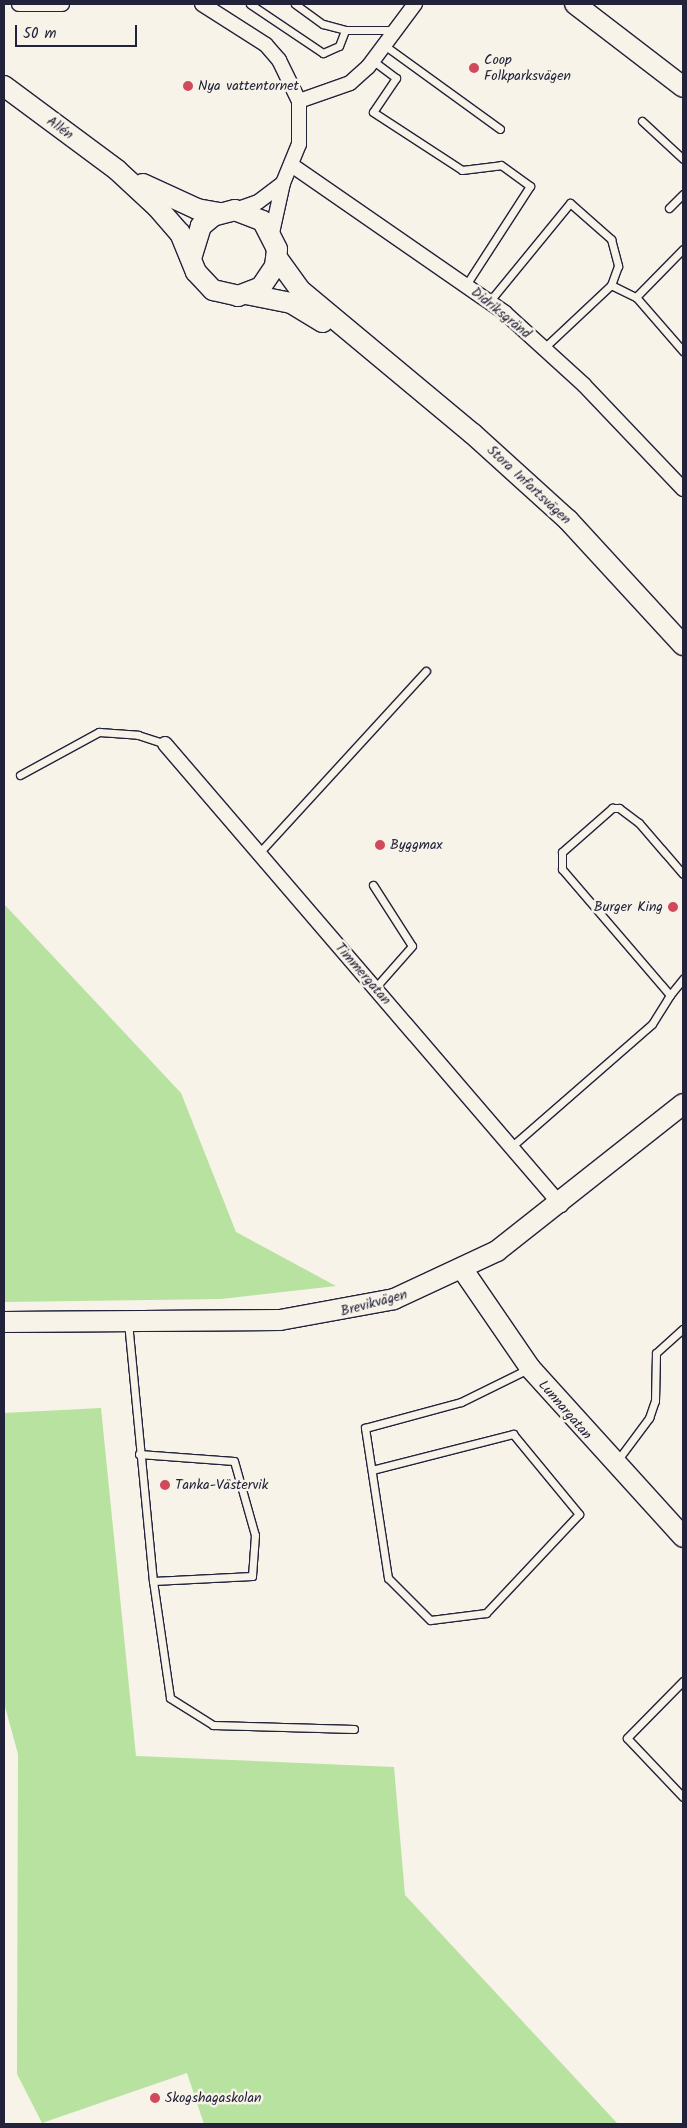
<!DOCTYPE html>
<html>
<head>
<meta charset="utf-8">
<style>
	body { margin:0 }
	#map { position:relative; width:687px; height:2128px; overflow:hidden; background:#f7f3e8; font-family:Kalam,sans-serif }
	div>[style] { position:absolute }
	.green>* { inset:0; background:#b7e29f }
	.roads { filter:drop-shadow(1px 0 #22223b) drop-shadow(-1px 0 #22223b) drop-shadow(0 1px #22223b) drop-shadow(0 -1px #22223b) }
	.lane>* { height:7px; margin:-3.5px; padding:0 3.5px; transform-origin:3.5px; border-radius:3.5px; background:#f7f3e8 }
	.street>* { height:14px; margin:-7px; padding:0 7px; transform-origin:7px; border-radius:7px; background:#f7f3e8 }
	.secondary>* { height:20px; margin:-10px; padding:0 10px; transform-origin:10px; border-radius:10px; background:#f7f3e8 }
	.dots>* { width:14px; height:14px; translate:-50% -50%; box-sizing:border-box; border:2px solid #f7f3e8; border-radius:50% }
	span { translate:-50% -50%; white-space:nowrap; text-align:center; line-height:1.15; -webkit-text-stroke:5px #f7f3e8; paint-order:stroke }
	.poi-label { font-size:14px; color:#22223b }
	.left { translate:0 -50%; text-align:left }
	.right { translate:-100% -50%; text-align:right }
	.street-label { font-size:14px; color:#22223b }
	.frame { position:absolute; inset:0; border:5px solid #22223b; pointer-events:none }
	.scale { position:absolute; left:15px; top:25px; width:122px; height:22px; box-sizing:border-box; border:2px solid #22223b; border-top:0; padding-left:6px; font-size:15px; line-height:18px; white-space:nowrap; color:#22223b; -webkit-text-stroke:4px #f7f3e8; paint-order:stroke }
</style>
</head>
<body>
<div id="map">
	<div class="green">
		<i style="clip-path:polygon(4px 904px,181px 1093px,236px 1232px,336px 1286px,221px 1299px,4px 1302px)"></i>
		<i style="clip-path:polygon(101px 1408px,136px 1756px,394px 1767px,405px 1895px,618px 2124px,204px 2124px,187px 2073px,42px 2123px,17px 2074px,18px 1754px,4px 1703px,4px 1413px)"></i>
	</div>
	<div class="roads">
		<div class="lane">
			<i style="left:250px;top:4px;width:88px;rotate:33.9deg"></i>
			<i style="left:323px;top:53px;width:17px;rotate:-24deg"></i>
			<i style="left:339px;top:46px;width:17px;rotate:-69deg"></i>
			<i style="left:295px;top:4px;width:34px;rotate:36deg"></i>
			<i style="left:323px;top:24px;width:23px;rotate:15deg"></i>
			<i style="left:345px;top:30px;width:50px"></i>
			<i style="left:384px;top:45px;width:143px;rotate:35.9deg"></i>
			<i style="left:372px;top:60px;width:30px;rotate:37deg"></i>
			<i style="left:396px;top:78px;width:41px;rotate:124.1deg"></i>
			<i style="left:373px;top:112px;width:106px;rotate:33.1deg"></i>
			<i style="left:462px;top:170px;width:39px;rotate:-7deg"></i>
			<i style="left:501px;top:165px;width:36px;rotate:36deg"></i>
			<i style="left:530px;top:186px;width:118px;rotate:122.9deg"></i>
			<i style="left:642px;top:121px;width:56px;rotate:42.8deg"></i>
			<i style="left:669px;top:208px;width:20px;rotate:-45deg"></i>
			<i style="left:636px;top:297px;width:72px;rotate:49deg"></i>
			<i style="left:489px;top:302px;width:128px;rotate:-50.7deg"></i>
			<i style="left:570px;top:203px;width:55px;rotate:41.3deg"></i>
			<i style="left:611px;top:239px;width:28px;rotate:75deg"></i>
			<i style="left:618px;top:266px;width:20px;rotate:110deg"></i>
			<i style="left:544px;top:348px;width:92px;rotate:-43.2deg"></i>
			<i style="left:611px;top:285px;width:28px;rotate:26deg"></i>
			<i style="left:636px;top:297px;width:67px;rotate:-45.6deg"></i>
			<i style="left:20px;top:775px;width:90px;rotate:-28.6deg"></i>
			<i style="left:99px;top:732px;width:39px;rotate:4deg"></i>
			<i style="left:138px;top:735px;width:28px;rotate:18deg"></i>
			<i style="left:259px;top:853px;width:247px;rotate:-47.5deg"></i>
			<i style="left:373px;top:885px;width:72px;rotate:57.4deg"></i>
			<i style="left:412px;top:946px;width:56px;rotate:131.4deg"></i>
			<i style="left:670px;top:995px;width:21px;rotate:-51deg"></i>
			<i style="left:511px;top:1147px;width:187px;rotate:-41.1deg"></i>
			<i style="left:652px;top:1024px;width:34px;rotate:-58deg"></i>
			<i style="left:670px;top:995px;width:166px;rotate:-130.6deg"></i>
			<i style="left:562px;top:869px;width:17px;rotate:-90deg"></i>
			<i style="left:562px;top:852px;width:67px;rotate:-41.3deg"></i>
			<i style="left:612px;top:808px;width:7px"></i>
			<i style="left:619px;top:808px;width:25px;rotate:37deg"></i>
			<i style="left:639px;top:823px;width:67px;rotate:49.2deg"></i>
			<i style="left:128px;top:1322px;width:260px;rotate:84.5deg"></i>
			<i style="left:153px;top:1581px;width:118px;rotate:81.7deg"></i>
			<i style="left:170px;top:1698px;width:51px;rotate:32.1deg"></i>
			<i style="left:213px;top:1725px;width:141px;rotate:1.6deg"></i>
			<i style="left:139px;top:1454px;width:95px;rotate:4.2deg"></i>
			<i style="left:234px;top:1461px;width:77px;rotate:74.2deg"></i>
			<i style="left:255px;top:1535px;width:41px;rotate:94.2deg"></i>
			<i style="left:252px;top:1576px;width:99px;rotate:177.1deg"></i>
			<i style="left:617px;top:1461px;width:54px;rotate:-53.3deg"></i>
			<i style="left:649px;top:1418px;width:18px;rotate:-71deg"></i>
			<i style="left:655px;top:1401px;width:48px;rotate:-88.8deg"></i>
			<i style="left:656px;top:1353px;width:36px;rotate:-42deg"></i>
			<i style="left:372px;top:1470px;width:146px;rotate:-14.3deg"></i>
			<i style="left:513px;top:1434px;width:104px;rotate:50.5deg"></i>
			<i style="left:579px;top:1514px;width:136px;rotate:133.2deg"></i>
			<i style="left:486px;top:1613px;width:56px;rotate:172.9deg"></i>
			<i style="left:430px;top:1620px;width:59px;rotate:-135deg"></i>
			<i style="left:388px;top:1578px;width:152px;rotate:-98.7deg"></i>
			<i style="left:365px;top:1428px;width:99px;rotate:-15.2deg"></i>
			<i style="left:461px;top:1402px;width:77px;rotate:-26.2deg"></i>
			<i style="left:683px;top:1681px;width:80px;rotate:134.5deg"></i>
			<i style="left:627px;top:1738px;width:81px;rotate:46.5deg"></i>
		</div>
		<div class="street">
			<i style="left:19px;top:4px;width:43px"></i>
			<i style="left:202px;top:4px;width:76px;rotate:32.6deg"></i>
			<i style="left:266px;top:45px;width:20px;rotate:49deg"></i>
			<i style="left:279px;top:60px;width:46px;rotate:64deg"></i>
			<i style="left:299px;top:101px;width:43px;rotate:90deg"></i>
			<i style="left:299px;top:144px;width:42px;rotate:112.3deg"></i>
			<i style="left:283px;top:183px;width:51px;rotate:102.4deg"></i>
			<i style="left:299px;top:101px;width:54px;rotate:-19.4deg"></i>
			<i style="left:350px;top:83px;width:24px;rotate:-42deg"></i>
			<i style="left:368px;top:67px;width:79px;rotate:-53.3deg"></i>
			<i style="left:293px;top:166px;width:258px;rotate:34.7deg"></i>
			<i style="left:505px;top:313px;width:107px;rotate:42.3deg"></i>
			<i style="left:584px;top:385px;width:144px;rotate:46.4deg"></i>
			<i style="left:235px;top:210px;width:24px;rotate:-19deg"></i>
			<i style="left:258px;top:202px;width:31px;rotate:-37deg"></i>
			<i style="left:165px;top:744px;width:608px;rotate:49.34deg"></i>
		</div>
		<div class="secondary">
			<i style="left:575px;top:4px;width:136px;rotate:37.5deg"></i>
			<i style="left:4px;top:86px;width:141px;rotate:36.6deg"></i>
			<i style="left:117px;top:170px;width:54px;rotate:42.8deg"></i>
			<i style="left:157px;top:207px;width:35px;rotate:49deg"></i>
			<i style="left:180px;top:233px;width:42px;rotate:67.7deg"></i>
			<i style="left:196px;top:272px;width:25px;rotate:47deg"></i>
			<i style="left:213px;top:290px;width:26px;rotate:13deg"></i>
			<i style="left:238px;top:296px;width:25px;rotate:-21deg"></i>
			<i style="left:261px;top:287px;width:25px;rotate:-56deg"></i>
			<i style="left:275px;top:266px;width:17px;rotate:-83deg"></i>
			<i style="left:277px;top:249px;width:31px;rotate:-117deg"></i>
			<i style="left:263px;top:221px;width:30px;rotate:-159deg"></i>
			<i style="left:235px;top:210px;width:23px;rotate:165deg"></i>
			<i style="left:213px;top:216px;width:16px;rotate:140deg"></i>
			<i style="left:201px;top:226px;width:31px;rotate:107deg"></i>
			<i style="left:143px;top:184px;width:60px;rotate:24.8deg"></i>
			<i style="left:197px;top:209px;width:23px;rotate:10deg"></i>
			<i style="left:277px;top:258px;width:39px;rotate:54deg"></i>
			<i style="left:300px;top:290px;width:225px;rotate:39.8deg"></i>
			<i style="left:473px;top:434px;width:128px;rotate:42.2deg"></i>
			<i style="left:568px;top:520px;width:170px;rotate:47.4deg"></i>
			<i style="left:246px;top:294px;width:46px;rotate:11.3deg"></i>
			<i style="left:291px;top:303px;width:37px;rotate:31deg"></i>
			<i style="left:463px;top:1270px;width:119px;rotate:55.6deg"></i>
			<i style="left:530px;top:1368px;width:228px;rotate:47.8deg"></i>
			<i style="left:4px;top:1322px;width:276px;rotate:-0.4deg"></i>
			<i style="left:280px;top:1320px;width:116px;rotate:-10.4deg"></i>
			<i style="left:394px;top:1299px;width:114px;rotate:-25deg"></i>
			<i style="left:497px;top:1251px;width:237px;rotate:-38.3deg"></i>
		</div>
	</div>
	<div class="dots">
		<i style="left:474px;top:68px;background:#d1495b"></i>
		<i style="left:188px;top:86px;background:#d1495b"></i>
		<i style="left:380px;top:845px;background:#d1495b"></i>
		<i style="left:673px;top:907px;background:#d1495b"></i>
		<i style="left:165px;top:1485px;background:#d1495b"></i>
		<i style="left:155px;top:2098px;background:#d1495b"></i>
	</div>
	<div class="poi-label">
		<span class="left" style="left:484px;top:68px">Coop<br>Folkparksvägen</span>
		<span class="left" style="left:198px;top:86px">Nya vattentornet</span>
		<span class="left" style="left:390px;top:845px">Byggmax</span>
		<span class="right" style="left:663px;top:907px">Burger King</span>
		<span class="left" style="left:175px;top:1485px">Tanka-Västervik</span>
		<span class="left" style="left:165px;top:2098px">Skogshagaskolan</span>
	</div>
	<div class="street-label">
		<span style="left:60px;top:128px;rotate:36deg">Allén</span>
		<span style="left:501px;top:313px;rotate:39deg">Didriksgränd</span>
		<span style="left:529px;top:485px;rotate:43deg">Stora Infartsvägen</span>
		<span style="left:363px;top:974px;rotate:49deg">Timmergatan</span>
		<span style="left:374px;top:1303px;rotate:-15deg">Brevikvägen</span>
		<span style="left:565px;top:1410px;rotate:49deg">Lunnargatan</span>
	</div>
	<div class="frame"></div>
	<div class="scale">50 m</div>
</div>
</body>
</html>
